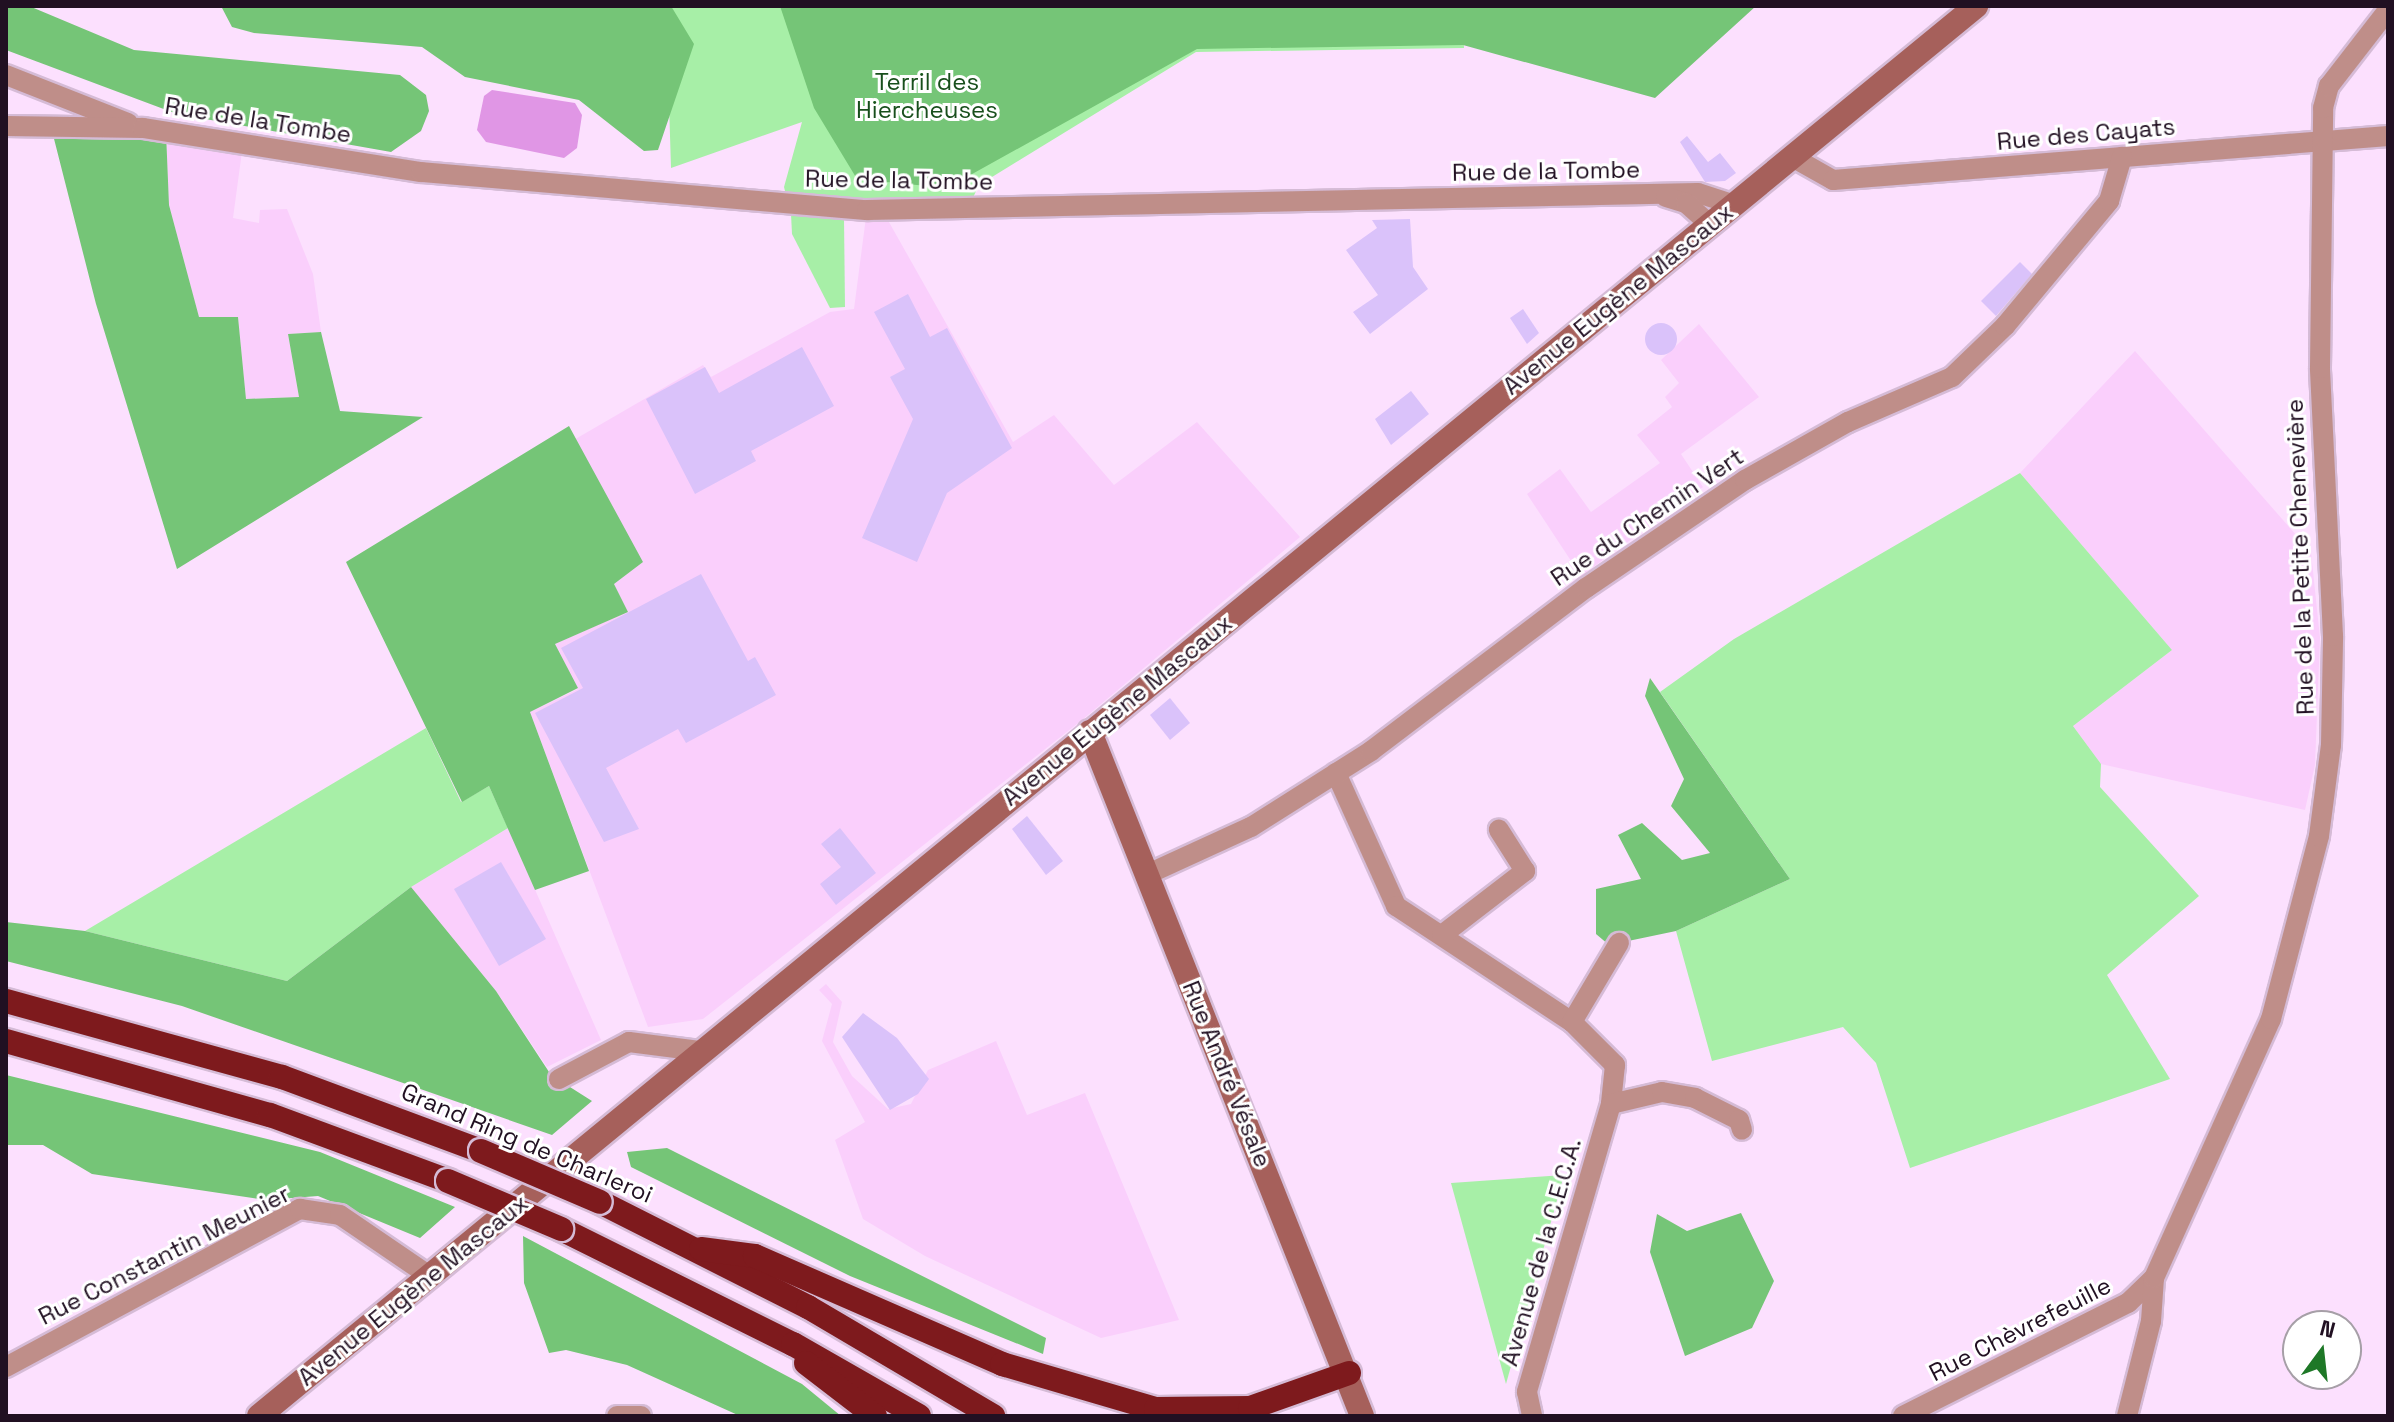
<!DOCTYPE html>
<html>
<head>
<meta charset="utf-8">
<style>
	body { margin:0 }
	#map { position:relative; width:2394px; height:1422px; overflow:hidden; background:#fce0fe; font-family:"Space Grotesk",sans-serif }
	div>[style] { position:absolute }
	.built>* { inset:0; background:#facffc }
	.green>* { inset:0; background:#a7efa7 }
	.forest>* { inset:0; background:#75c577 }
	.water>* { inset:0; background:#e096e5 }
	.building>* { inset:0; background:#dac2fa }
	.round { border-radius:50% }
	.roads { filter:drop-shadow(2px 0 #d5bbd6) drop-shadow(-2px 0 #d5bbd6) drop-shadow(0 2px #d5bbd6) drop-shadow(0 -2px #d5bbd6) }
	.street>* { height:20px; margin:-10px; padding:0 10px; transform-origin:10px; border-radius:10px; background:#bf8e89 }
	.secondary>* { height:24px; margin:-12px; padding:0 12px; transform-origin:12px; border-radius:12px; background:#a6605b }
	.highway>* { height:24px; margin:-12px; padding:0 12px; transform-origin:12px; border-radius:12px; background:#7e1a1d }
	.bridges { filter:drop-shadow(2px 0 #d5bbd6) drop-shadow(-2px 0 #d5bbd6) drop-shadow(0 2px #d5bbd6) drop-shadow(0 -2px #d5bbd6) }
	.highway-bridge>* { height:24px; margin:-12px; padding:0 12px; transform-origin:12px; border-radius:12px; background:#7e1a1d }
	span { translate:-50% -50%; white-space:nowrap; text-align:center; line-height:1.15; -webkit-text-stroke:6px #fff; paint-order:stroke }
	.park-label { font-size:24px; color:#184f1c }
	.street-label { font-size:24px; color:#211022 }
	.frame { position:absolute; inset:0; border:8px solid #211022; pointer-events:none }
	.north { position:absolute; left:2282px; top:1310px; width:80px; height:80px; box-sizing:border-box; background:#fff; border:2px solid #a69fa7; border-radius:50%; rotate:15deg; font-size:22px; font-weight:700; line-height:32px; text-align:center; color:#211022 }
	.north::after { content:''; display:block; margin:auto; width:28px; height:36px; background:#1e7827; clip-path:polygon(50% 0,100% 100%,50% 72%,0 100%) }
</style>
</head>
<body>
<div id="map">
	<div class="built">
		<i style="clip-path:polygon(166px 132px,243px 144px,233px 218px,259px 223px,260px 210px,287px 209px,313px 274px,321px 332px,288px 334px,299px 397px,246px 399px,238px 317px,199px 318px,169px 205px)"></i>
		<i style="clip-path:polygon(885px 215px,1013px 442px,1054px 415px,1114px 485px,1197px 422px,1300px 537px,1082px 720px,703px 1019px,648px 1027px,530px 712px,578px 689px,555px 644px,627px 612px,614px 584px,643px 562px,572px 441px,703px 365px,711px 377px,830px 312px,854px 309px,866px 217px)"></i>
		<i style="clip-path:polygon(1699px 324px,1759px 397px,1681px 454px,1703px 487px,1581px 576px,1527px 494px,1560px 469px,1591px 512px,1660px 463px,1637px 435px,1672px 407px,1665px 397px,1679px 383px,1661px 360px)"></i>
		<i style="clip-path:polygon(2135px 351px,2311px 552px,2320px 638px,2315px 765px,2305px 810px,2101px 764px,2073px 726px,2172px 650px,2020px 473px)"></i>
		<i style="clip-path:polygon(508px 828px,601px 1040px,547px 1067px,496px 991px,411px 887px)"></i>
		<i style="clip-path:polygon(826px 984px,842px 1002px,833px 1042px,852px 1076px,888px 1109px,911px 1104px,928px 1070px,996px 1041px,1027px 1115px,1085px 1093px,1179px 1320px,1101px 1338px,925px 1256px,863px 1219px,835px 1140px,865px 1122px,822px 1041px,832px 1004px,819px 990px)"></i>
	</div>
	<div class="green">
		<i style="clip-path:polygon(666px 6px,1462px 6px,1464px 48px,1196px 52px,979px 185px,968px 208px,788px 203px,784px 187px,802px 122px,671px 168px)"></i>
		<i style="clip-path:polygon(791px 214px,844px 217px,845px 307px,830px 308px,792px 234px)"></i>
		<i style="clip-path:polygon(2020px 473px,2172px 650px,2073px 726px,2101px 764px,2100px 787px,2199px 896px,2107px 975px,2170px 1079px,1910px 1168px,1876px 1063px,1843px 1027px,1712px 1061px,1676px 931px,1790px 879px,1660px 692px,1734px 639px)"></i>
		<i style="clip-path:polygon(426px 728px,461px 802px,489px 786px,508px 828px,411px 887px,287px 981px,85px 931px)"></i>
		<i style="clip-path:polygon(1564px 1175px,1506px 1384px,1451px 1183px)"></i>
	</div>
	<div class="forest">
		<i style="clip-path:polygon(6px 6px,29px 6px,134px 50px,400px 75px,426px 95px,429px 111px,421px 131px,391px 152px,177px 114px,6px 50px)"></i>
		<i style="clip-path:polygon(221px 6px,671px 6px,694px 44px,658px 150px,644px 151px,579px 100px,465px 77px,422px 47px,254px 33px,232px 27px)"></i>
		<i style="clip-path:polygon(780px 6px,1756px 6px,1655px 98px,1463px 45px,1197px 49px,947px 188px,857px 179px,814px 108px)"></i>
		<i style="clip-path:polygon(51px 127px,166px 132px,169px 205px,199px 317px,238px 317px,246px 399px,299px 397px,288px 334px,321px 332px,340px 411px,423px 417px,177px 569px,96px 304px)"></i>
		<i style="clip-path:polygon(569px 426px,643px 562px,614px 584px,628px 612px,555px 644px,578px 688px,530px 712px,589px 871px,535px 890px,489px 786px,462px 802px,346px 562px)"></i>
		<i style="clip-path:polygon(1650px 678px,1790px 879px,1676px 931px,1609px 945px,1596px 934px,1596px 889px,1641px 879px,1618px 835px,1642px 823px,1682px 860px,1710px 853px,1671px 806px,1684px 779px,1645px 696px)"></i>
		<i style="clip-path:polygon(411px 887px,496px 991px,551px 1075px,592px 1101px,552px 1135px,182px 1006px,6px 961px,6px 922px,85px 931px,287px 981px)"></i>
		<i style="clip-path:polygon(6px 1075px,320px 1152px,455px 1207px,420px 1238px,318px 1196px,266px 1200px,92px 1174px,43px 1145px,6px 1145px)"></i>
		<i style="clip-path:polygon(667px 1148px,1046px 1338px,1043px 1354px,850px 1276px,631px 1167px,627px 1152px)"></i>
		<i style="clip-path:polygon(1741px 1213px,1774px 1281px,1752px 1328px,1685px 1356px,1650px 1252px,1657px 1214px,1687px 1231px)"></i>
		<i style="clip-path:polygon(523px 1236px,802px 1384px,841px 1416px,740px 1416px,627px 1365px,566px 1350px,549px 1353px,524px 1283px)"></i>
	</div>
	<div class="water">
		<i style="clip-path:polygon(492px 90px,575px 103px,582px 115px,577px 148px,564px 158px,486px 142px,477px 130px,484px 96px)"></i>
	</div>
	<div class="building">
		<i style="clip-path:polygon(1687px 136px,1708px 162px,1720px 153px,1736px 173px,1725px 181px,1705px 182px,1680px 142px)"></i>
		<i style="clip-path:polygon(1410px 219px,1413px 267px,1428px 289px,1370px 334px,1353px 312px,1378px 295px,1346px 250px,1377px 228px,1372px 220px)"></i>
		<i style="clip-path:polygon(2020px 262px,2032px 274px,1996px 316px,1981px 301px)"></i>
		<i style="clip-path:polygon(908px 294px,930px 337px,947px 328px,1012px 448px,947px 493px,917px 562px,862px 538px,913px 419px,890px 377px,905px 369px,874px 312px)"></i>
		<i style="clip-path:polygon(1523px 309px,1539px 333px,1527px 344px,1510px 318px)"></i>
		<i class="round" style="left:1645px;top:323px;width:32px;height:32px"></i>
		<i style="clip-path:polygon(802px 347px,834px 406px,751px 451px,756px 461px,695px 494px,646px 399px,705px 367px,719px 393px)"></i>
		<i style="clip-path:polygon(1411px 391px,1429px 414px,1391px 445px,1375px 419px)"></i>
		<i style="clip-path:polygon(701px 574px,748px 661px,755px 657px,776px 695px,686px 743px,678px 729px,606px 768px,639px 829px,604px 842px,535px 713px,583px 688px,561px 648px)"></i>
		<i style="clip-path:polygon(1170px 698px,1190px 723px,1170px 740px,1150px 715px)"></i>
		<i style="clip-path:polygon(1027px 816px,1063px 861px,1046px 875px,1012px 829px)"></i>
		<i style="clip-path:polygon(840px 828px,876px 873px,836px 905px,820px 884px,841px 867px,821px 844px)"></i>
		<i style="clip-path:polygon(501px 862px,546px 939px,499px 966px,454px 889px)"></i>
		<i style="clip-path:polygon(863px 1013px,897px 1038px,929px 1079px,918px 1094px,890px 1110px,842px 1037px)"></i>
	</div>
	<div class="roads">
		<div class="street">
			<i style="left:6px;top:75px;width:131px;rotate:21.5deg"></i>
			<i style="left:6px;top:126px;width:137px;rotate:0.8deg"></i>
			<i style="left:143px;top:128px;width:281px;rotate:9deg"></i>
			<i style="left:421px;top:172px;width:448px;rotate:4.9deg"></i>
			<i style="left:867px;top:210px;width:831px;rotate:-1.17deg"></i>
			<i style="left:1698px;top:193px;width:38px;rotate:18deg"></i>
			<i style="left:1794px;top:158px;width:45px;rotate:29.4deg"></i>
			<i style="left:1833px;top:180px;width:557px;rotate:-4.53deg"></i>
			<i style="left:1666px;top:197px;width:21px;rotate:17deg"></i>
			<i style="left:1686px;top:203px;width:31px;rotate:42deg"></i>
			<i style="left:1336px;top:773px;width:146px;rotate:65.7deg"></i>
			<i style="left:1396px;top:906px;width:211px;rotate:33.4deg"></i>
			<i style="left:1572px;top:1022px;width:61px;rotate:45deg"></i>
			<i style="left:1615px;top:1065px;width:39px;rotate:96deg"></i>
			<i style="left:1611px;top:1104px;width:300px;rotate:106.3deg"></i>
			<i style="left:1527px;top:1392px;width:25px;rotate:78deg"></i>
			<i style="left:1146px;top:875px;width:115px;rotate:-24.6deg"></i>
			<i style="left:1251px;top:827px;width:142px;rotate:-32.3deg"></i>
			<i style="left:1371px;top:751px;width:270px;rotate:-37.2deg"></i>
			<i style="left:1586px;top:588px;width:192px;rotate:-34.2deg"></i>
			<i style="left:1745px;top:480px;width:118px;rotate:-29.4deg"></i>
			<i style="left:1848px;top:422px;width:113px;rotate:-23.4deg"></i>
			<i style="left:1952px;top:377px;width:74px;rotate:-43.9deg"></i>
			<i style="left:2005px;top:326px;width:163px;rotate:-50.2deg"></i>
			<i style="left:2109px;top:201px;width:46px;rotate:-73.5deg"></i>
			<i style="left:1442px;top:935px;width:105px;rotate:-37.6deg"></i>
			<i style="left:1525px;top:871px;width:49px;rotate:-122.4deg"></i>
			<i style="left:1572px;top:1022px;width:92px;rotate:-59.3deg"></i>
			<i style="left:559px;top:1079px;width:79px;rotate:-27.9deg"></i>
			<i style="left:629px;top:1042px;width:71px;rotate:7.3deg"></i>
			<i style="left:1611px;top:1104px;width:52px;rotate:-13.2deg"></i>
			<i style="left:1662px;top:1092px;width:34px;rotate:10deg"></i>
			<i style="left:1695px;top:1098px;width:49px;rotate:26.6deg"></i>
			<i style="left:1739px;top:1120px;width:10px;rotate:73deg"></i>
			<i style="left:6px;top:1367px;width:334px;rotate:-28.3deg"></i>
			<i style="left:300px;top:1209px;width:40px;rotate:8.5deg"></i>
			<i style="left:340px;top:1215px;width:107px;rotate:34.3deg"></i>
			<i style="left:617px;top:1416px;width:24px"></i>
			<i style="left:1903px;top:1416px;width:252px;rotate:-26.7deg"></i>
			<i style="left:2128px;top:1303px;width:36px;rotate:-44deg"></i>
			<i style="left:2127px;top:1416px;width:98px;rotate:-75.8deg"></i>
			<i style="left:2151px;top:1321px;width:43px;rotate:-86deg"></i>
			<i style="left:2154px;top:1278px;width:284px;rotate:-65.7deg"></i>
			<i style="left:2271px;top:1019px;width:189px;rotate:-75.3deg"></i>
			<i style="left:2319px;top:836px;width:92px;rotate:-82.5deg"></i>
			<i style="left:2331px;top:745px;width:109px;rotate:-88.9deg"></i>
			<i style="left:2333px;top:636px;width:268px;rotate:-92.8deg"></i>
			<i style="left:2320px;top:368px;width:260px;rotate:-89.3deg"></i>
			<i style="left:2323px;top:108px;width:23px;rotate:-75deg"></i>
			<i style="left:2329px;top:86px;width:96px;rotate:-52.2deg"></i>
		</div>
		<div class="secondary">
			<i style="left:1090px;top:732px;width:736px;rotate:68.31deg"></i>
			<i style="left:259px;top:1416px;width:2222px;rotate:-39.39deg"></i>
		</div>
		<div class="highway">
			<i style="left:6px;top:1001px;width:286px;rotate:15.4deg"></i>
			<i style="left:282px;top:1077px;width:212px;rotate:20.4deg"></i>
			<i style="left:6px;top:1041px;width:274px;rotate:15.7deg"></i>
			<i style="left:270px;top:1115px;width:190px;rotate:20.3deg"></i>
			<i style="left:600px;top:1202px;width:233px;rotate:26.8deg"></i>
			<i style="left:808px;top:1307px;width:215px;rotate:30.5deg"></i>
			<i style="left:561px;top:1229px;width:259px;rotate:26.4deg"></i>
			<i style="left:793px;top:1344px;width:145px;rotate:29.7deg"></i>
			<i style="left:701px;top:1249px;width:54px;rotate:7.4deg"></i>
			<i style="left:755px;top:1256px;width:270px;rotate:23.6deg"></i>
			<i style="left:1002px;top:1364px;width:160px;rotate:16.3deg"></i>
			<i style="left:1156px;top:1409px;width:94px;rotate:-0.6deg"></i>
			<i style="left:1250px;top:1408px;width:105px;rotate:-19.5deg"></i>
			<i style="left:806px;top:1363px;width:87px;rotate:37.5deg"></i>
		</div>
	</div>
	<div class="bridges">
		<div class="highway-bridge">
			<i style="left:481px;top:1151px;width:129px;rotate:23.2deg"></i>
			<i style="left:448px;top:1181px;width:123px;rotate:23deg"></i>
		</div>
	</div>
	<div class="park-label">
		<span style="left:927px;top:96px">Terril des<br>Hiercheuses</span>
	</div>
	<div class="street-label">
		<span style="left:258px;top:120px;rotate:9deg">Rue de la Tombe</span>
		<span style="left:2086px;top:134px;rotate:-5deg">Rue des Cayats</span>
		<span style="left:1546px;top:171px;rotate:-1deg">Rue de la Tombe</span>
		<span style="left:899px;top:180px;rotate:1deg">Rue de la Tombe</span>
		<span style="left:1618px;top:299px;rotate:-39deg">Avenue Eugène Mascaux</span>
		<span style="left:1647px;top:517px;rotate:-34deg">Rue du Chemin Vert</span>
		<span style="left:2300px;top:557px;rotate:-92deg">Rue de la Petite Chenevière</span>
		<span style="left:1117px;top:710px;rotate:-39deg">Avenue Eugène Mascaux</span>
		<span style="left:1227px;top:1074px;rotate:68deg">Rue André Vésale</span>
		<span style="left:527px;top:1143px;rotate:23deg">Grand Ring de Charleroi</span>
		<span style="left:1541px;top:1252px;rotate:-74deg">Avenue de la C.E.C.A.</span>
		<span style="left:164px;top:1255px;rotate:-27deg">Rue Constantin Meunier</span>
		<span style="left:413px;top:1290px;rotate:-39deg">Avenue Eugène Mascaux</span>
		<span style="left:2020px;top:1329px;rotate:-27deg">Rue Chèvrefeuille</span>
	</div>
	<div class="frame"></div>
	<div class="north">N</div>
</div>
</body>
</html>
